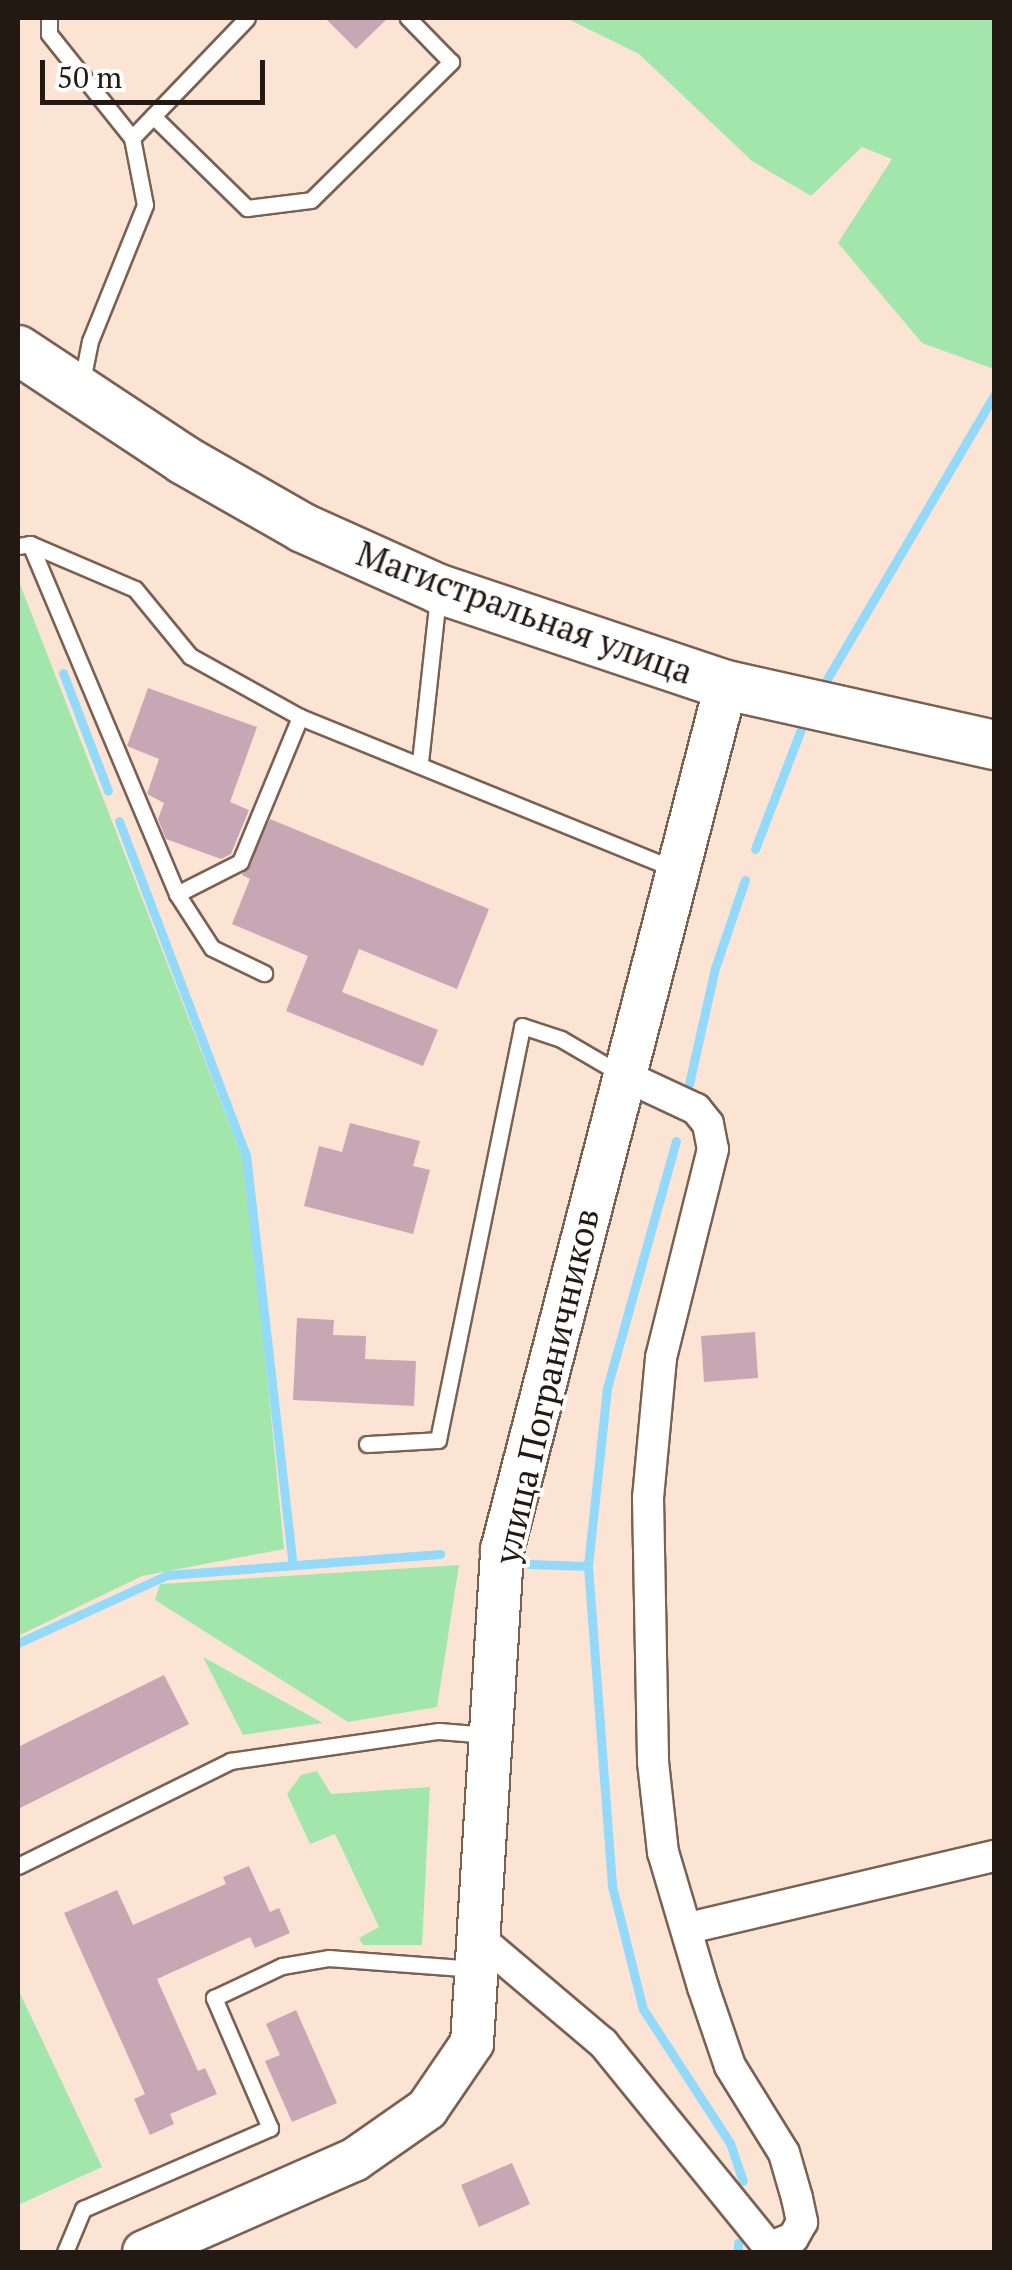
<!DOCTYPE html>
<html>
<head>
<meta charset="utf-8">
<style>
	body { margin:0 }
	#map { position:relative; width:1012px; height:2270px; overflow:hidden; background:#fce4d5; font-family:"PT Serif",serif }
	div>[style] { position:absolute }
	.green>* { inset:0; background:#a3e6ac }
	.stream>* { height:9px; margin:-4.5px; padding:0 4.5px; transform-origin:4.5px; border-radius:4.5px; background:#93d9fa }
	.building>* { inset:0; background:#c7a7b4 }
	.roads { filter:drop-shadow(2px 0 #7a6151) drop-shadow(-2px 0 #7a6151) drop-shadow(0 2px #7a6151) drop-shadow(0 -2px #7a6151) }
	.lane>* { height:15px; margin:-7.5px; padding:0 7.5px; transform-origin:7.5px; border-radius:7.5px; background:#fff }
	.street>* { height:30px; margin:-15px; padding:0 15px; transform-origin:15px; border-radius:15px; background:#fff }
	.secondary>* { height:42px; margin:-21px; padding:0 21px; transform-origin:21px; border-radius:21px; background:#fff }
	.primary>* { height:48px; margin:-24px; padding:0 24px; transform-origin:24px; border-radius:24px; background:#fff }
	span { translate:-50% -50%; white-space:nowrap; text-align:center; line-height:1.15; -webkit-text-stroke:8px #fff; paint-order:stroke }
	.street-label { font-size:35px; color:#231912 }
	.frame { position:absolute; inset:0; border:20px solid #231912; pointer-events:none }
	.scale { position:absolute; left:40px; top:60px; width:225px; height:45px; box-sizing:border-box; border:5px solid #231912; border-top:0; padding-left:12px; font-size:30px; line-height:35px; white-space:nowrap; color:#231912; -webkit-text-stroke:8px #fff; paint-order:stroke }
</style>
</head>
<body>
<div id="map">
	<div class="green">
		<i style="clip-path:polygon(566px 18px,994px 18px,994px 369px,922px 343px,838px 243px,892px 159px,862px 147px,811px 196px,752px 161px,639px 54px)"></i>
		<i style="clip-path:polygon(18px 579px,247px 1169px,284px 1549px,142px 1576px,18px 1636px)"></i>
		<i style="clip-path:polygon(459px 1565px,437px 1707px,348px 1722px,155px 1600px,160px 1584px)"></i>
		<i style="clip-path:polygon(203px 1657px,323px 1723px,243px 1735px)"></i>
		<i style="clip-path:polygon(317px 1771px,331px 1794px,430px 1787px,422px 1945px,363px 1945px,359px 1938px,379px 1927px,335px 1834px,310px 1844px,287px 1794px,301px 1775px)"></i>
		<i style="clip-path:polygon(18px 1989px,102px 2167px,18px 2205px)"></i>
	</div>
	<div class="stream">
		<i style="left:63px;top:673px;width:126px;rotate:69.1deg"></i>
		<i style="left:827px;top:679px;width:329px;rotate:-59.5deg"></i>
		<i style="left:119px;top:821px;width:357px;rotate:69.2deg"></i>
		<i style="left:246px;top:1155px;width:413px;rotate:83.5deg"></i>
		<i style="left:755px;top:849px;width:129px;rotate:-69deg"></i>
		<i style="left:689px;top:1084px;width:119px;rotate:-77.4deg"></i>
		<i style="left:715px;top:968px;width:93px;rotate:-71.2deg"></i>
		<i style="left:676px;top:1141px;width:256px;rotate:105.6deg"></i>
		<i style="left:607px;top:1388px;width:179px;rotate:96.1deg"></i>
		<i style="left:588px;top:1566px;width:321px;rotate:85.7deg"></i>
		<i style="left:612px;top:1886px;width:127px;rotate:75.9deg"></i>
		<i style="left:643px;top:2009px;width:160px;rotate:57deg"></i>
		<i style="left:730px;top:2143px;width:40px;rotate:71.1deg"></i>
		<i style="left:528px;top:1564px;width:60px;rotate:1.9deg"></i>
		<i style="left:18px;top:1643px;width:164px;rotate:-24.5deg"></i>
		<i style="left:167px;top:1575px;width:274px;rotate:-4.4deg"></i>
		<i style="left:738px;top:2252px;width:9px;rotate:-90deg"></i>
	</div>
	<div class="building">
		<i style="clip-path:polygon(325px 18px,388px 18px,356px 49px)"></i>
		<i style="clip-path:polygon(148px 688px,257px 727px,230px 802px,249px 810px,231px 854px,221px 859px,166px 839px,158px 819px,164px 803px,147px 794px,159px 759px,127px 746px)"></i>
		<i style="clip-path:polygon(270px 819px,489px 909px,457px 989px,359px 949px,342px 992px,438px 1030px,423px 1066px,286px 1011px,308px 956px,232px 924px,250px 879px,242px 875px)"></i>
		<i style="clip-path:polygon(350px 1123px,420px 1141px,413px 1166px,430px 1170px,413px 1234px,304px 1206px,319px 1146px,342px 1152px)"></i>
		<i style="clip-path:polygon(297px 1318px,334px 1320px,333px 1335px,366px 1336px,365px 1359px,416px 1361px,414px 1406px,293px 1400px)"></i>
		<i style="clip-path:polygon(755px 1332px,758px 1378px,704px 1382px,701px 1336px)"></i>
		<i style="clip-path:polygon(164px 1675px,189px 1724px,18px 1809px,18px 1747px)"></i>
		<i style="clip-path:polygon(249px 1866px,270px 1912px,279px 1908px,290px 1933px,255px 1948px,250px 1937px,157px 1979px,198px 2071px,205px 2068px,217px 2094px,170px 2114px,174px 2124px,150px 2135px,134px 2099px,145px 2094px,64px 1913px,117px 1890px,133px 1925px,226px 1884px,223px 1877px)"></i>
		<i style="clip-path:polygon(296px 2010px,337px 2103px,292px 2122px,265px 2061px,280px 2055px,266px 2024px)"></i>
		<i style="clip-path:polygon(512px 2163px,530px 2204px,479px 2227px,461px 2185px)"></i>
	</div>
	<div class="roads">
		<div class="lane">
			<i style="left:49px;top:18px;width:16px;rotate:90deg"></i>
			<i style="left:49px;top:34px;width:133px;rotate:51.4deg"></i>
			<i style="left:132px;top:138px;width:68px;rotate:79deg"></i>
			<i style="left:145px;top:205px;width:147px;rotate:112deg"></i>
			<i style="left:90px;top:341px;width:46px;rotate:101.3deg"></i>
			<i style="left:153px;top:116px;width:132px;rotate:44.4deg"></i>
			<i style="left:247px;top:208px;width:64px;rotate:-7.1deg"></i>
			<i style="left:311px;top:200px;width:197px;rotate:-44.6deg"></i>
			<i style="left:451px;top:62px;width:62px;rotate:-134.3deg"></i>
			<i style="left:132px;top:138px;width:166px;rotate:-46.2deg"></i>
			<i style="left:30px;top:544px;width:380px;rotate:67.2deg"></i>
			<i style="left:177px;top:894px;width:64px;rotate:57.1deg"></i>
			<i style="left:212px;top:948px;width:58px;rotate:25.7deg"></i>
			<i style="left:18px;top:546px;width:12px;rotate:-9deg"></i>
			<i style="left:30px;top:544px;width:114px;rotate:23.2deg"></i>
			<i style="left:135px;top:589px;width:87px;rotate:50.6deg"></i>
			<i style="left:190px;top:656px;width:126px;rotate:29deg"></i>
			<i style="left:300px;top:717px;width:407px;rotate:22.1deg"></i>
			<i style="left:420px;top:762px;width:166px;rotate:-83.8deg"></i>
			<i style="left:177px;top:894px;width:71px;rotate:-26.9deg"></i>
			<i style="left:240px;top:862px;width:157px;rotate:-67.5deg"></i>
			<i style="left:367px;top:1444px;width:71px;rotate:-3.2deg"></i>
			<i style="left:438px;top:1440px;width:422px;rotate:-78.5deg"></i>
			<i style="left:522px;top:1026px;width:41px;rotate:18.4deg"></i>
			<i style="left:561px;top:1039px;width:69px;rotate:30.3deg"></i>
			<i style="left:18px;top:1866px;width:237px;rotate:-26.3deg"></i>
			<i style="left:230px;top:1761px;width:211px;rotate:-8.2deg"></i>
			<i style="left:439px;top:1731px;width:49px;rotate:4.7deg"></i>
			<i style="left:65px;top:2252px;width:47px;rotate:-67.3deg"></i>
			<i style="left:83px;top:2209px;width:204px;rotate:-23.4deg"></i>
			<i style="left:270px;top:2128px;width:142px;rotate:-113.3deg"></i>
			<i style="left:214px;top:1998px;width:75px;rotate:-25.2deg"></i>
			<i style="left:282px;top:1966px;width:48px;rotate:-9.7deg"></i>
			<i style="left:329px;top:1958px;width:146px;rotate:4.3deg"></i>
		</div>
		<div class="street">
			<i style="left:621px;top:1074px;width:83px;rotate:25deg"></i>
			<i style="left:696px;top:1109px;width:19px;rotate:51deg"></i>
			<i style="left:708px;top:1124px;width:25px;rotate:79deg"></i>
			<i style="left:713px;top:1149px;width:215px;rotate:104deg"></i>
			<i style="left:661px;top:1358px;width:141px;rotate:95.3deg"></i>
			<i style="left:648px;top:1498px;width:264px;rotate:88.9deg"></i>
			<i style="left:653px;top:1762px;width:91px;rotate:83.7deg"></i>
			<i style="left:663px;top:1852px;width:141px;rotate:73.5deg"></i>
			<i style="left:703px;top:1987px;width:83px;rotate:71.1deg"></i>
			<i style="left:730px;top:2066px;width:102px;rotate:58.2deg"></i>
			<i style="left:784px;top:2153px;width:47px;rotate:73.9deg"></i>
			<i style="left:797px;top:2198px;width:25px;rotate:78deg"></i>
			<i style="left:802px;top:2222px;width:18px;rotate:119deg"></i>
			<i style="left:793px;top:2238px;width:24px;rotate:158deg"></i>
			<i style="left:689px;top:1928px;width:313px;rotate:-13.3deg"></i>
			<i style="left:481px;top:1940px;width:160px;rotate:40.2deg"></i>
			<i style="left:603px;top:2043px;width:269px;rotate:50.9deg"></i>
		</div>
		<div class="secondary">
			<i style="left:144px;top:2252px;width:229px;rotate:-23.7deg"></i>
			<i style="left:354px;top:2160px;width:89px;rotate:-34.9deg"></i>
			<i style="left:427px;top:2109px;width:80px;rotate:-55.7deg"></i>
			<i style="left:472px;top:2043px;width:494px;rotate:-86.5deg"></i>
			<i style="left:502px;top:1550px;width:894px;rotate:-75.48deg"></i>
		</div>
		<div class="primary">
			<i style="left:18px;top:350px;width:199px;rotate:33.5deg"></i>
			<i style="left:184px;top:460px;width:137px;rotate:29.7deg"></i>
			<i style="left:303px;top:528px;width:149px;rotate:24.2deg"></i>
			<i style="left:439px;top:589px;width:303px;rotate:18.5deg"></i>
			<i style="left:726px;top:685px;width:275px;rotate:12.6deg"></i>
		</div>
	</div>
	<div class="street-label">
		<span style="left:525px;top:612px;rotate:20deg">Магистральная улица</span>
		<span style="left:546px;top:1386px;rotate:-77deg">улица Пограничников</span>
	</div>
	<div class="frame"></div>
	<div class="scale">50 m</div>
</div>
</body>
</html>
